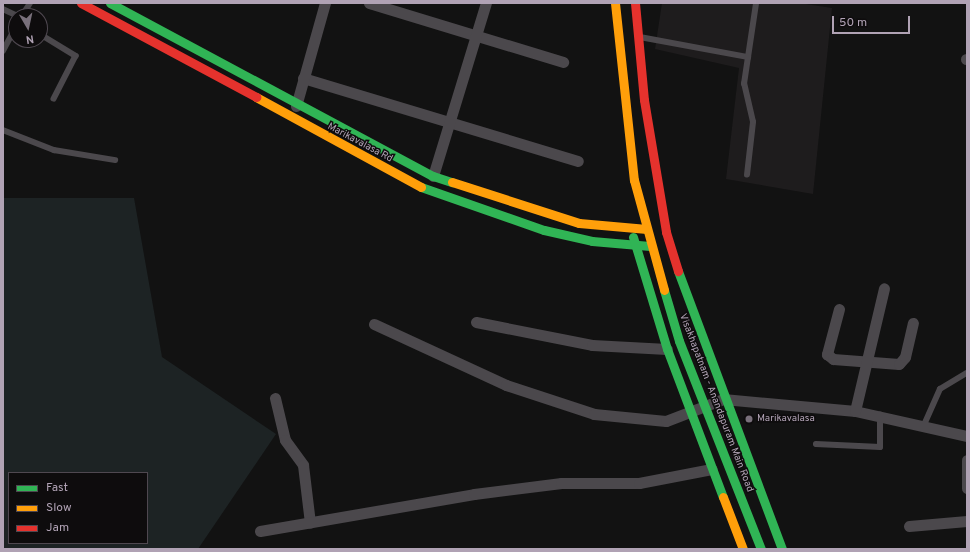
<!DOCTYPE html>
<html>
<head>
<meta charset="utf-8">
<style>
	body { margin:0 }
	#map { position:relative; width:970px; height:552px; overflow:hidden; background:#121212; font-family:Overpass,sans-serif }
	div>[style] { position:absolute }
	.built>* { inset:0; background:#1e1c1d }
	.green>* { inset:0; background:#1d2324 }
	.lane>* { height:5.5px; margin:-2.75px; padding:0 2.75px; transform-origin:2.75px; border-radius:2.75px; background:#4b484c }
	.street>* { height:11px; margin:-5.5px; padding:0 5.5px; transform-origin:5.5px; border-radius:5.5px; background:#4b484c }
	.fast>* { height:9px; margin:-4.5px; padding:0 4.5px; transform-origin:4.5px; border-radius:4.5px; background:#30b455 }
	.slow>* { height:9px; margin:-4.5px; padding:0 4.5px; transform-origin:4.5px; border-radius:4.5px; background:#ff9f0a }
	.jam>* { height:9px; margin:-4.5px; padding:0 4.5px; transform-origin:4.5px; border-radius:4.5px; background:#e5322d }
	.dots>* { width:11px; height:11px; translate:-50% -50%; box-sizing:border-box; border:2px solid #0e0c0d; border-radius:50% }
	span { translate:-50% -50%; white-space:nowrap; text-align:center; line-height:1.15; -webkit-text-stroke:3px #0e0c0d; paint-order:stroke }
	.street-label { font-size:10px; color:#b0a2b4 }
	.poi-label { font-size:10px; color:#b0a2b4 }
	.left { translate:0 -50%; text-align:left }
	.frame { position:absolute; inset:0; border:4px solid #b0a2b4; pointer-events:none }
	.legend { position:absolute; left:8px; top:472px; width:140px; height:72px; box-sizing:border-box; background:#0e0c0d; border:1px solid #4f4850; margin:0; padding:5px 7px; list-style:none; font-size:12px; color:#b0a2b4 }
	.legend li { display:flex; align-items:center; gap:8px; height:20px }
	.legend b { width:20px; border:1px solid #4f4850 }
	.north { position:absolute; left:8px; top:8px; width:40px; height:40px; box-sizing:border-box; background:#0e0c0d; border:1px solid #4f4850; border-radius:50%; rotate:171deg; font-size:11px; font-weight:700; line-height:16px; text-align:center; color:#b0a2b4 }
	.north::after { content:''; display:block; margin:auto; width:14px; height:18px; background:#79707b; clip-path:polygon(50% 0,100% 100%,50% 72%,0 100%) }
	.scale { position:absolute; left:832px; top:16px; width:78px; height:18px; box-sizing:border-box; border:2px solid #b0a2b4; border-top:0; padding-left:5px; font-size:12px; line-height:14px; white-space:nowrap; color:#b0a2b4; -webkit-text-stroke:3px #0e0c0d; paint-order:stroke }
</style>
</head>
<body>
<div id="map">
	<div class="built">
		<i style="clip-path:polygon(662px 3px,799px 3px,832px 8px,813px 194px,726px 179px,739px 68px,655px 49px)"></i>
	</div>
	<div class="green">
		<i style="clip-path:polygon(evenodd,3px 198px,134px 198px,162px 357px,276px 434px,198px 549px,3px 549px,3px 198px,9px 473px,147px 473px,147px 543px,9px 543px,9px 473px)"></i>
	</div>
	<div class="lane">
		<i style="left:3px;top:9px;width:17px;rotate:25deg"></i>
		<i style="left:22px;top:16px;width:15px;rotate:-58deg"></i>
		<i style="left:40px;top:34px;width:42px;rotate:31.4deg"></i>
		<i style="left:76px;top:56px;width:48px;rotate:117.1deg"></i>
		<i style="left:640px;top:37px;width:110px;rotate:10.5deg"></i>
		<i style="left:3px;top:51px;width:27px;rotate:-62deg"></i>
		<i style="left:3px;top:130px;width:55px;rotate:21.4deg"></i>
		<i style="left:54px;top:150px;width:62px;rotate:9.3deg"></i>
		<i style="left:747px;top:175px;width:53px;rotate:-83.5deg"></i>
		<i style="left:753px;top:122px;width:39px;rotate:-103deg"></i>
		<i style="left:744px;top:84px;width:81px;rotate:-81.5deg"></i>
		<i style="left:924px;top:425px;width:39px;rotate:-66deg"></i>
		<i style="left:940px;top:389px;width:31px;rotate:-31deg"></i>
		<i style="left:816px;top:444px;width:64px;rotate:2.7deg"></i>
		<i style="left:880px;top:447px;width:32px;rotate:-90deg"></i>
	</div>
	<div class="street">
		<i style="left:369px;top:3px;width:203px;rotate:16.9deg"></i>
		<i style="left:966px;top:59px;width:1px"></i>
		<i style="left:303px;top:78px;width:287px;rotate:16.8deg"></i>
		<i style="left:296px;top:106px;width:107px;rotate:-74.3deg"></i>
		<i style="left:433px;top:176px;width:181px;rotate:-73deg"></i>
		<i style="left:839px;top:309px;width:47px;rotate:104.9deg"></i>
		<i style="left:827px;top:354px;width:8px;rotate:40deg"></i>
		<i style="left:833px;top:359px;width:66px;rotate:4.3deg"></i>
		<i style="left:899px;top:364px;width:9px;rotate:-49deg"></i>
		<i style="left:905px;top:357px;width:35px;rotate:-77deg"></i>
		<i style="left:476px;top:322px;width:118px;rotate:11.2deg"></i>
		<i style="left:592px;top:345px;width:75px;rotate:3.1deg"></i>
		<i style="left:374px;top:324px;width:145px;rotate:24.8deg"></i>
		<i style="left:506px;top:385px;width:93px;rotate:18.2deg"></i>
		<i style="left:594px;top:414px;width:72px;rotate:5.6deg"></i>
		<i style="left:666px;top:421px;width:61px;rotate:-21.1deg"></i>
		<i style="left:723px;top:399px;width:133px;rotate:5.2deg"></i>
		<i style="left:855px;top:411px;width:115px;rotate:12.6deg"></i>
		<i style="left:275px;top:398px;width:43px;rotate:76.6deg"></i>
		<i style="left:285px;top:440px;width:31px;rotate:54deg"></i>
		<i style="left:303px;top:465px;width:58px;rotate:83.1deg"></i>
		<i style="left:855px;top:411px;width:126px;rotate:-76.7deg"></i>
		<i style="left:967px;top:460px;width:28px;rotate:90deg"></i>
		<i style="left:909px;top:526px;width:58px;rotate:-4.9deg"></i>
		<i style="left:260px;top:531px;width:217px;rotate:-9.8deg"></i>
		<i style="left:474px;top:494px;width:88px;rotate:-7.2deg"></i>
		<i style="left:561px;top:483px;width:78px"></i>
		<i style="left:639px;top:483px;width:74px;rotate:-10.9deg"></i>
	</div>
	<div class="fast">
		<i style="left:110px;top:3px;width:366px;rotate:28.2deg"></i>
		<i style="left:433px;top:176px;width:20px;rotate:18deg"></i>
		<i style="left:421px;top:187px;width:130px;rotate:19.3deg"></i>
		<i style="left:544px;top:230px;width:49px;rotate:12.9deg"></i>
		<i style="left:592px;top:241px;width:58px;rotate:4.9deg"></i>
		<i style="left:633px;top:237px;width:117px;rotate:73.1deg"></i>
		<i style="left:667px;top:349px;width:158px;rotate:69.3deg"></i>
		<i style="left:678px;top:271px;width:297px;rotate:69.5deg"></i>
		<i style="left:664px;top:290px;width:53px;rotate:73.6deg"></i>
		<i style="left:679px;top:341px;width:224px;rotate:68.5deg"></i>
	</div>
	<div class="slow">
		<i style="left:615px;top:3px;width:178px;rotate:83.9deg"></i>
		<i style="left:634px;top:180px;width:114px;rotate:74.7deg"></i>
		<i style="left:256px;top:97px;width:188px;rotate:28.6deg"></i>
		<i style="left:452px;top:182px;width:133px;rotate:17.9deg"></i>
		<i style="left:579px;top:223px;width:68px;rotate:5deg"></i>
		<i style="left:723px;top:497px;width:56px;rotate:69deg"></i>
	</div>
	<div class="jam">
		<i style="left:81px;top:3px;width:199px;rotate:28.2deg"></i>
		<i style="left:635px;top:3px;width:97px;rotate:84.7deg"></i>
		<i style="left:644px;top:100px;width:134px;rotate:80.5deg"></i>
		<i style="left:666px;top:232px;width:41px;rotate:72.9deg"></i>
	</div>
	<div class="dots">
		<i style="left:749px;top:419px;background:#79707b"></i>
	</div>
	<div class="street-label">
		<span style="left:360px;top:143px;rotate:28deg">Marikavalasa Rd</span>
		<span style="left:716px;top:403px;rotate:69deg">Visakhapatnam - Anandapuram Main Road</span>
	</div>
	<div class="poi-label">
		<span class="left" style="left:757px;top:419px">Marikavalasa</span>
	</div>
	<div class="frame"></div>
	<ul class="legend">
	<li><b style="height:5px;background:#30b455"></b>Fast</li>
	<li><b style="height:5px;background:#ff9f0a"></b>Slow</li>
	<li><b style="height:5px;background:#e5322d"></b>Jam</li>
	</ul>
	<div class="north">N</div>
	<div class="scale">50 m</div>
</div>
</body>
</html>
